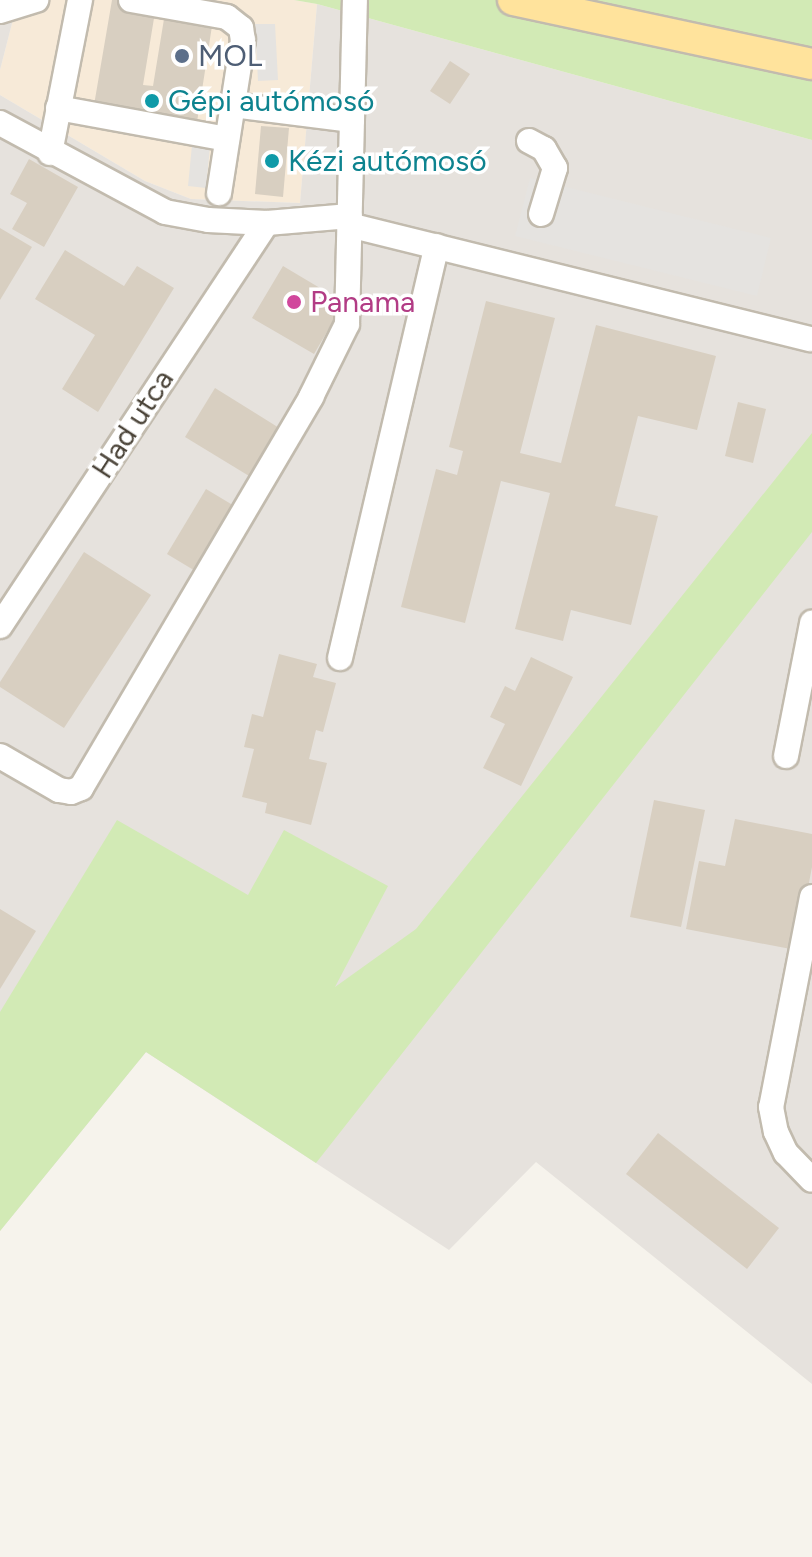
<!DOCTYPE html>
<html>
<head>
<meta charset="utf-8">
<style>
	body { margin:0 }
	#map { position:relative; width:812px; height:1557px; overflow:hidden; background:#f6f3ec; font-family:Figtree,sans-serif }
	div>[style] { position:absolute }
	.commercial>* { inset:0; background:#f7ead8 }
	.industrial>* { inset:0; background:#e6e2dd }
	.green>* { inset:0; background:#d2eab5 }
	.parking>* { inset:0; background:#e5e3e0 }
	.building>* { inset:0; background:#d8cfc1 }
	.roads { filter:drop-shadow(2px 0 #c2bbae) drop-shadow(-2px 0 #c2bbae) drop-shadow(0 2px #c2bbae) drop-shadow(0 -2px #c2bbae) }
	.minor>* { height:24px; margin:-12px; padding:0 12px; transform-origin:12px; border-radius:12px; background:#fff }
	.major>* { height:30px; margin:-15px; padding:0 15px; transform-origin:15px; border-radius:15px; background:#ffe39c }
	.dots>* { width:22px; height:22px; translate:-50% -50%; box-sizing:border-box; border:4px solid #fff; border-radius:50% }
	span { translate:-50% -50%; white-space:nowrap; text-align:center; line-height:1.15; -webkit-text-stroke:7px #fff; paint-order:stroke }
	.service-label { font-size:30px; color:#4e5e75 }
	.left { translate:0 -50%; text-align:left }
	.culture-label { font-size:30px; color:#0d838f }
	.hotel-label { font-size:30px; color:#b23c85 }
	.street-label { font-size:30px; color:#4b4439 }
</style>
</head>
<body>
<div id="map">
	<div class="commercial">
		<i style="clip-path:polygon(18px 0,294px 0,317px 4px,300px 203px,191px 199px,145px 181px,0 95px,0 70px)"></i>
	</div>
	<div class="industrial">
		<i style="clip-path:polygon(0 0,18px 0,0 70px)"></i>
		<i style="clip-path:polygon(317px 4px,812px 140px,812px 1384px,536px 1162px,449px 1250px,146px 1052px,0 1231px,0 95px,145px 181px,191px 199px,300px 203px)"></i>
	</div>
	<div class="green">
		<i style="clip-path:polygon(294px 0,812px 0,812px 140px,317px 4px)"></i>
		<i style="clip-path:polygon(812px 433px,812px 532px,316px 1163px,146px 1052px,0 1231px,0 1012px,117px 820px,248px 895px,284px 830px,388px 886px,335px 987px,416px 929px)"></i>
	</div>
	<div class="parking">
		<i style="clip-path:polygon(255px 24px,275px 24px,278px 80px,258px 81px)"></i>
		<i style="clip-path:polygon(192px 145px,210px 147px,206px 188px,188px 186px)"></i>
		<i style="clip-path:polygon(530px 178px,771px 238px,757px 296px,515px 236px)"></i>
	</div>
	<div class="building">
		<i style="clip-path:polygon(112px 0,157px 0,143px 85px,153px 86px,164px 19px,212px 26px,197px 122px,94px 105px)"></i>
		<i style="clip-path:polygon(450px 61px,470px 74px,450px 104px,430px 91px)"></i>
		<i style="clip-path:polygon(261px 126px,289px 128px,283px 197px,255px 194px)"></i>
		<i style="clip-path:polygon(29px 159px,78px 187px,44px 247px,12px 229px,27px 203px,10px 194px)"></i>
		<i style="clip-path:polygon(0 228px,32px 247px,0 300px)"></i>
		<i style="clip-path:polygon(65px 250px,124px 286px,137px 266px,174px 288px,98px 412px,62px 389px,95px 335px,35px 299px)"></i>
		<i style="clip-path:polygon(283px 266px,325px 291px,319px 302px,338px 313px,314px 354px,252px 318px)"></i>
		<i style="clip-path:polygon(486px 301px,555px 318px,520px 453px,561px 463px,596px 325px,716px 356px,697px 430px,638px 416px,615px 506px,658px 516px,631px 625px,571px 610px,563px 641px,515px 629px,550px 493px,501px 481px,465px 623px,401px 607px,436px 469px,457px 475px,463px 451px,449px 447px)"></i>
		<i style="clip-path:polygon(215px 388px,284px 431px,254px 479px,185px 437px)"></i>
		<i style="clip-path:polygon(738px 402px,766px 409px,753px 463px,725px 456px)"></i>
		<i style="clip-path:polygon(206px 489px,241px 510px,202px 575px,167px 554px)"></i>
		<i style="clip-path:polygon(84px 552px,151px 595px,64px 728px,0 687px,0 682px)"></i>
		<i style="clip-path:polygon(279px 654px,317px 664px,313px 677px,336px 683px,323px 732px,316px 730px,309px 759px,327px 763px,311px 825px,265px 813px,267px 803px,242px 797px,254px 749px,244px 747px,252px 714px,263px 717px)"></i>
		<i style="clip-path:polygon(531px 657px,573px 677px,521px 786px,483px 768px,505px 724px,490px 717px,505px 686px,515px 691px)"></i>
		<i style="clip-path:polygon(654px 800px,705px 810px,681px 927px,630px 917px)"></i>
		<i style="clip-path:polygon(735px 819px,812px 834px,812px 867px,796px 950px,686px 929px,699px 861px,725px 866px)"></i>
		<i style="clip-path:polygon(0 909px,36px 931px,0 989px)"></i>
		<i style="clip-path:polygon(658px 1133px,779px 1228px,747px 1269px,626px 1174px)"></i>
	</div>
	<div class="roads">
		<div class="minor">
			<i style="left:131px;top:0;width:97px;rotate:10deg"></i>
			<i style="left:227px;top:17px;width:18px;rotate:38deg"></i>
			<i style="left:241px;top:28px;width:12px;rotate:81deg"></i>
			<i style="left:243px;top:40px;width:155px;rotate:98.9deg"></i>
			<i style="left:0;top:11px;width:38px;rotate:-17deg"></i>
			<i style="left:233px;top:105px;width:120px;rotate:7.2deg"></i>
			<i style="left:58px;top:108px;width:172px;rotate:10.4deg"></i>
			<i style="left:0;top:123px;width:187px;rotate:28.3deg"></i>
			<i style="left:165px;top:212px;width:44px;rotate:10.5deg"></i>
			<i style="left:208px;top:220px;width:59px;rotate:2.9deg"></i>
			<i style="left:267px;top:223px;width:83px;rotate:-4.8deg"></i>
			<i style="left:529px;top:141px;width:17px;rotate:28deg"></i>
			<i style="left:544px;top:149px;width:22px;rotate:60deg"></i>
			<i style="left:555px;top:168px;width:48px;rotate:106.9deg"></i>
			<i style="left:50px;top:153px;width:156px;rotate:-78.9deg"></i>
			<i style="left:349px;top:225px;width:475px;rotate:13.9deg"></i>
			<i style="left:0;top:626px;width:483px;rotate:-56.5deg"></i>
			<i style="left:340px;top:658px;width:423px;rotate:-76.8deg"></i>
			<i style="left:0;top:756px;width:68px;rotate:30deg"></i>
			<i style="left:59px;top:790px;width:12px;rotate:9deg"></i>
			<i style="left:71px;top:792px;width:11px;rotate:-22deg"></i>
			<i style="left:81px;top:788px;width:454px;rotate:-59.5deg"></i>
			<i style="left:311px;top:397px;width:81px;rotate:-63.7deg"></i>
			<i style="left:347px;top:324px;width:324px;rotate:-88.6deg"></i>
			<i style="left:786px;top:756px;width:136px;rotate:-78.9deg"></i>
			<i style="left:812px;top:897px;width:214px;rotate:101deg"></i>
			<i style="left:771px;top:1107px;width:25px;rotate:79deg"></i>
			<i style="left:776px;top:1132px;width:23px;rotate:65deg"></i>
			<i style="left:786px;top:1153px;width:37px;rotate:46deg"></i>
		</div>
		<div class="major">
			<i style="left:513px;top:0;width:306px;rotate:12.1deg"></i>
		</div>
	</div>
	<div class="dots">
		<i style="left:182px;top:56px;background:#5c6f8a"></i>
		<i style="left:152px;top:101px;background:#0f9aa8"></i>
		<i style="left:272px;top:161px;background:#0f9aa8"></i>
		<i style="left:294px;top:302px;background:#d1479c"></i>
	</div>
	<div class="service-label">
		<span class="left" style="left:198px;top:56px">MOL</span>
	</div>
	<div class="culture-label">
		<span class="left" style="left:168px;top:101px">Gépi autómosó</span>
		<span class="left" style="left:288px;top:161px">Kézi autómosó</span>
	</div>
	<div class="hotel-label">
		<span class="left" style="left:310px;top:302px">Panama</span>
	</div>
	<div class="street-label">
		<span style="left:133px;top:424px;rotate:-57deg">Had utca</span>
	</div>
</div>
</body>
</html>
